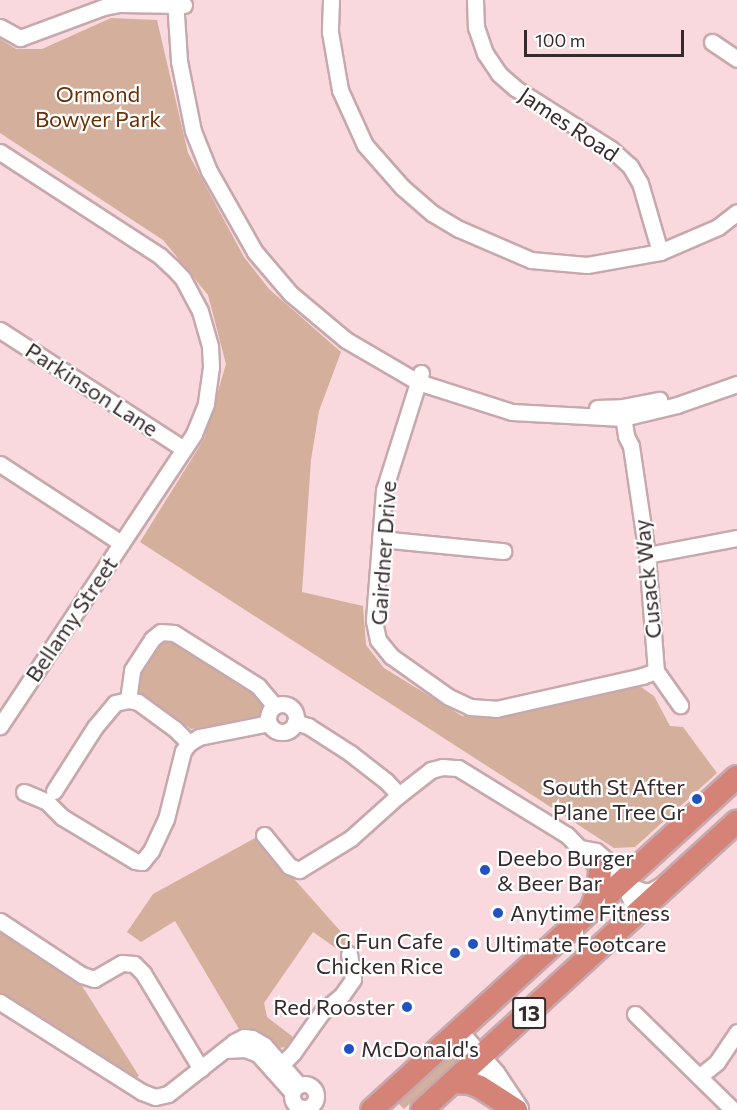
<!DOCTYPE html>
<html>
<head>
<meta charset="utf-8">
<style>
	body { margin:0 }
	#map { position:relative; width:737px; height:1110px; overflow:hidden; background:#fad9de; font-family:Commissioner,sans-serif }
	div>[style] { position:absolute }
	.green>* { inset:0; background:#d4af9b }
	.roads { filter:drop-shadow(2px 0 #c7a8ad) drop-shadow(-2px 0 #c7a8ad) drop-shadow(0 2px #c7a8ad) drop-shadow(0 -2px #c7a8ad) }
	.minor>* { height:15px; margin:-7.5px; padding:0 7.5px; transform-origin:7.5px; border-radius:7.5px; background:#fff }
	.minor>.ring { margin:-7.5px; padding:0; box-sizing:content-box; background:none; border:15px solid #fff; border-radius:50% }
	.highway>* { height:22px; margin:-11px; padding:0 11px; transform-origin:11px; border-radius:11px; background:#d58277 }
	.dots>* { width:16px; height:16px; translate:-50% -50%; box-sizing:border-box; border:3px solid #fff; border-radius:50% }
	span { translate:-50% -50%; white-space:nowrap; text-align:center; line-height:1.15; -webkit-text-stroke:4.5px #fff; paint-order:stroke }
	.shield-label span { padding:2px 4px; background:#fff; border:2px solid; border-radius:4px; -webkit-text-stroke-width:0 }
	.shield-label { font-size:21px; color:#362a2c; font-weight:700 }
	.park-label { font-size:22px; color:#693007 }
	.street-label { font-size:22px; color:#362a2c }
	.poi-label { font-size:22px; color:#362a2c }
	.right { translate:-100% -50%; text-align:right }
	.left { translate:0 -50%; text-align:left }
	.scale { position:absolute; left:524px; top:30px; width:160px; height:27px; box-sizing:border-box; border:3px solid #362a2c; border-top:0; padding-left:8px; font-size:18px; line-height:21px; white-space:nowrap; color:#362a2c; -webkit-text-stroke:4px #fff; paint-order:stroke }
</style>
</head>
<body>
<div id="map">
	<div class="green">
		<i style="clip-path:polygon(111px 18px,157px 20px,188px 153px,244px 257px,269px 289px,341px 352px,319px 411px,311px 460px,302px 592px,363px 606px,366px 645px,384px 668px,462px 716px,499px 715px,638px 685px,654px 696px,670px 726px,683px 727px,717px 773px,635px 847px,614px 848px,140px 542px,204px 439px,226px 364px,208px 295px,163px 240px,0 133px,0 39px,16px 49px,42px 49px)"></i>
		<i style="clip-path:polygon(164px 636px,172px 638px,260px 695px,265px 707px,263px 715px,257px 719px,236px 723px,191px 729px,140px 693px,133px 682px,156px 641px)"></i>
		<i style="clip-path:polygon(257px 837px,358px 951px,343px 953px,313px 932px,264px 1003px,267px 1017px,293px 1037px,286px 1047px,279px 1048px,267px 1037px,255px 1031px,239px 1029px,175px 921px,141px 942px,127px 932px,153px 894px)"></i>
		<i style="clip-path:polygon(0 929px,77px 978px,139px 1076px,135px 1078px,0 993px)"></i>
		<i style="clip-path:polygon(449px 1056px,458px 1061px,458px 1065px,430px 1085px,404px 1109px,397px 1102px)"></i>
	</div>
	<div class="roads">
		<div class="minor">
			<i style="left:175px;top:0;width:61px;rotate:86.2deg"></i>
			<i style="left:179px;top:61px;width:71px;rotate:78.7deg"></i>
			<i style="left:193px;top:131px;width:43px;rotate:68.2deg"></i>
			<i style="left:209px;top:171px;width:93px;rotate:60.4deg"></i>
			<i style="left:255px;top:252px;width:55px;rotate:49.4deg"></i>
			<i style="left:291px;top:294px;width:72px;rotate:39.9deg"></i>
			<i style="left:346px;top:340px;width:83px;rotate:30.3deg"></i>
			<i style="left:418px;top:382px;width:99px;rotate:17.7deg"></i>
			<i style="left:512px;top:412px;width:111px;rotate:3.1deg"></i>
			<i style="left:623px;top:418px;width:56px;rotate:-13.5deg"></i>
			<i style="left:677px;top:405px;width:64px;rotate:-19.3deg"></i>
			<i style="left:331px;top:0;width:32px;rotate:92deg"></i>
			<i style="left:330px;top:32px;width:59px;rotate:80.2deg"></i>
			<i style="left:340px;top:90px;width:60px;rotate:65.6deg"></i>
			<i style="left:365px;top:145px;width:56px;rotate:48.6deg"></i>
			<i style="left:402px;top:187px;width:40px;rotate:41deg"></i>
			<i style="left:432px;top:213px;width:31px;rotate:31deg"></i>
			<i style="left:459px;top:229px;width:78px;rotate:23.3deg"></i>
			<i style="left:531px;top:260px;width:56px;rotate:5.1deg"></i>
			<i style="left:587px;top:265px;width:74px;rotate:-10.1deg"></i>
			<i style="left:660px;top:252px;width:63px;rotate:-23.3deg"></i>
			<i style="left:718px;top:227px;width:24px;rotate:-38deg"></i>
			<i style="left:475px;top:0;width:27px;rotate:88deg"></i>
			<i style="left:476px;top:27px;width:28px;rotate:71deg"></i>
			<i style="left:485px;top:53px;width:25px;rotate:56deg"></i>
			<i style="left:499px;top:74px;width:21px;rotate:41deg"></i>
			<i style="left:515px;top:88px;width:114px;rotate:32.4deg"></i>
			<i style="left:611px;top:149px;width:25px;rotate:42deg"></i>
			<i style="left:630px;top:166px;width:20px;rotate:60deg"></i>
			<i style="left:640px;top:183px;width:72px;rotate:73.8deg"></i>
			<i style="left:0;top:27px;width:23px;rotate:29deg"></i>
			<i style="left:20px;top:38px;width:90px;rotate:-20.3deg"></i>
			<i style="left:104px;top:7px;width:16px;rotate:-11deg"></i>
			<i style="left:120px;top:4px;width:64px;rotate:0.9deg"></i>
			<i style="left:712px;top:42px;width:30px;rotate:34deg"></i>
			<i style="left:0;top:152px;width:191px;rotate:33deg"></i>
			<i style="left:160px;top:256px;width:16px;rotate:43deg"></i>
			<i style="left:172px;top:267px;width:16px;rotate:47deg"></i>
			<i style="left:183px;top:279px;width:36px;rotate:62deg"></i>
			<i style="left:200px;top:311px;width:37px;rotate:74deg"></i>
			<i style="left:210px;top:347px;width:20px;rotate:87deg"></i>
			<i style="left:211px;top:367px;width:37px;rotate:98deg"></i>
			<i style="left:206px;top:404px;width:32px;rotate:112deg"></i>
			<i style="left:194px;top:434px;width:351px;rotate:123.6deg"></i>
			<i style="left:0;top:330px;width:219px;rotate:32.9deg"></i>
			<i style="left:421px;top:373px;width:123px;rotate:107.5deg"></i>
			<i style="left:384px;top:490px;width:131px;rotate:94.4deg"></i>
			<i style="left:374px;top:621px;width:19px;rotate:78deg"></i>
			<i style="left:378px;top:640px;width:21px;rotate:51deg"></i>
			<i style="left:391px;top:656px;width:71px;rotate:35.3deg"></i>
			<i style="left:449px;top:697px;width:23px;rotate:25deg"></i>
			<i style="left:470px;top:707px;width:26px;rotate:4deg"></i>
			<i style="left:496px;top:709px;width:150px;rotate:-12.7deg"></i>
			<i style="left:642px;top:676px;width:15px;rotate:-20deg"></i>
			<i style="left:597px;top:408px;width:25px;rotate:-2deg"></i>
			<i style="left:622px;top:407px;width:38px;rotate:-11deg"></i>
			<i style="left:622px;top:410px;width:26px;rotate:81deg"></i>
			<i style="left:626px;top:436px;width:11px;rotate:63deg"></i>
			<i style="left:631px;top:446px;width:110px;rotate:81.6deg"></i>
			<i style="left:647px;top:555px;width:116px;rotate:85.6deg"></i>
			<i style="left:656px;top:671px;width:42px;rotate:54.8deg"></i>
			<i style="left:0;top:464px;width:145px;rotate:33.1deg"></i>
			<i style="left:380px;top:539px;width:124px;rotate:5.6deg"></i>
			<i style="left:647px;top:555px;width:92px;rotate:-10.7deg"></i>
			<i style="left:128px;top:700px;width:30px;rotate:-82deg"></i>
			<i style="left:132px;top:670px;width:37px;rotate:-57deg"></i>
			<i style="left:152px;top:639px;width:11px;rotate:-38deg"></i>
			<i style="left:161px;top:632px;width:13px;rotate:4deg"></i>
			<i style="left:174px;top:633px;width:99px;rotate:32.2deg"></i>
			<i style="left:258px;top:686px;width:26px;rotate:50deg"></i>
			<i class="ring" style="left:268px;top:704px;width:13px;height:13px"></i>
			<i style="left:295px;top:722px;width:14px;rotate:17deg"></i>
			<i style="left:308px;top:726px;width:50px;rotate:32.7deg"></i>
			<i style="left:350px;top:753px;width:46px;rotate:37.9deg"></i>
			<i style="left:386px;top:781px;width:19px;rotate:47deg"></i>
			<i style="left:399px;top:795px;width:41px;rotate:-38deg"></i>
			<i style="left:431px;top:770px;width:11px;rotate:-15deg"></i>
			<i style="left:442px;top:767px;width:16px;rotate:4deg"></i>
			<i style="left:458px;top:768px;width:128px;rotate:31.6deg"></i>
			<i style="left:567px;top:835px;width:61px;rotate:46.3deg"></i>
			<i style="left:609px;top:879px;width:36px;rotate:19deg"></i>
			<i style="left:643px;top:891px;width:8px"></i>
			<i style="left:651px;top:891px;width:12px;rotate:-31deg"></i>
			<i style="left:54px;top:791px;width:76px;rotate:-57.4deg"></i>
			<i style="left:95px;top:727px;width:31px;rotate:-50deg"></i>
			<i style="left:115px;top:703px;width:13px;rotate:-13deg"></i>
			<i style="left:128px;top:700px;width:10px;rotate:11deg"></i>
			<i style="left:138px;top:702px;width:46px;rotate:36.1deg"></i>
			<i style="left:175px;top:729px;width:20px;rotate:45deg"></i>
			<i style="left:24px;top:792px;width:25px;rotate:23deg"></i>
			<i style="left:47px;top:802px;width:21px;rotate:45deg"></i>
			<i style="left:62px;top:817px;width:85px;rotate:31.1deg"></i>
			<i style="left:135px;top:861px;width:7px;rotate:8deg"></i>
			<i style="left:142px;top:862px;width:14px;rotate:-51deg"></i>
			<i style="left:151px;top:851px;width:35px;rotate:-65deg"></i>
			<i style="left:166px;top:819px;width:70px;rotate:-76deg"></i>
			<i style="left:183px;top:751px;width:10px;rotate:-53deg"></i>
			<i style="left:189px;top:743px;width:12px;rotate:-31deg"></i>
			<i style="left:199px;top:737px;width:71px;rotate:-11.3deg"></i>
			<i style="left:264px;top:835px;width:40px;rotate:51deg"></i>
			<i style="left:289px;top:866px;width:11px;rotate:22deg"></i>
			<i style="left:299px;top:870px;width:61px;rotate:-31.6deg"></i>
			<i style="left:351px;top:838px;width:64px;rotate:-41.9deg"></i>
			<i style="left:581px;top:848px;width:15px;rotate:11deg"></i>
			<i style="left:596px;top:851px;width:28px;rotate:41deg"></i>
			<i style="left:617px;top:869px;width:36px;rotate:66deg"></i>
			<i style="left:632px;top:902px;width:19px;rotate:102deg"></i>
			<i style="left:0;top:921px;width:98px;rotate:33.4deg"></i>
			<i style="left:82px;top:975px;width:13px;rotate:18deg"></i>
			<i style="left:94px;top:979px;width:32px;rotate:-30deg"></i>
			<i style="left:122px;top:963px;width:12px;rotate:5deg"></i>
			<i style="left:134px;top:964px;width:13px;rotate:45deg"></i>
			<i style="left:143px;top:973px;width:112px;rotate:58.9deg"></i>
			<i style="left:0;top:1002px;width:168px;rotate:32.4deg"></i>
			<i style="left:142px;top:1092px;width:14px;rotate:21deg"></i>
			<i style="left:155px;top:1097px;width:13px;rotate:-13deg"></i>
			<i style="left:168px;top:1094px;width:84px;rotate:-38.2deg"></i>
			<i style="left:234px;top:1042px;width:11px;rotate:-27deg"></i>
			<i style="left:244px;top:1037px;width:8px;rotate:7deg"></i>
			<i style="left:252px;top:1038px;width:14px;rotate:30deg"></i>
			<i style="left:264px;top:1045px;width:53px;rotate:48.8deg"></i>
			<i style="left:635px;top:1014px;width:137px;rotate:44.4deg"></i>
			<i style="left:459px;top:1030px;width:56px;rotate:48.6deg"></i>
			<i style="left:496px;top:1072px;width:43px;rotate:56.3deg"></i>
			<i style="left:450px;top:1038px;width:72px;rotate:47.2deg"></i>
			<i style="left:226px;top:1050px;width:19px;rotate:-3deg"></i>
			<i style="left:245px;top:1049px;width:14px;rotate:21deg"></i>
			<i style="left:258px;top:1054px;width:51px;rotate:48.2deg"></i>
			<i style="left:274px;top:1072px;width:27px;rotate:-45deg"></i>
			<i style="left:293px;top:1053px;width:50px;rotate:-54.7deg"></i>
			<i style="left:322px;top:1012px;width:26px;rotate:-40deg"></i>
			<i style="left:342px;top:995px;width:19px;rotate:-55deg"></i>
			<i style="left:353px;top:979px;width:25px;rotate:-99deg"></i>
			<i style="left:700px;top:1076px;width:22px;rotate:-39deg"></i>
			<i style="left:717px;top:1062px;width:36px;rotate:-56deg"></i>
			<i class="ring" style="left:292px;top:1084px;width:9px;height:9px"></i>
		</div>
		<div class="highway">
			<i style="left:592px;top:907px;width:20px;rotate:-70deg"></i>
			<i style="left:599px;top:888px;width:18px;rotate:-87deg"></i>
			<i style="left:453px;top:1082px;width:17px;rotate:3deg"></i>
			<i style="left:470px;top:1083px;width:11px;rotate:22deg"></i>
			<i style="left:480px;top:1087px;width:43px;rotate:32.6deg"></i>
			<i style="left:372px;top:1110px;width:494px;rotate:-42.4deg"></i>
			<i style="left:422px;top:1110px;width:427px;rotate:-42.5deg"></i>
		</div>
	</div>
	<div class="dots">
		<i style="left:697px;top:799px;background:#2053c0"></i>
		<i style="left:485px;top:870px;background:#2053c0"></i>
		<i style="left:498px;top:913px;background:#2053c0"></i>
		<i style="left:473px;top:944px;background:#2053c0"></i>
		<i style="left:455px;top:953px;background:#2053c0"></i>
		<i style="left:407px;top:1007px;background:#2053c0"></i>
		<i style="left:349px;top:1049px;background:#2053c0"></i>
	</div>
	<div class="shield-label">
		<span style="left:529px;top:1013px">13</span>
	</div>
	<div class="park-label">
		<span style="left:98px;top:106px">Ormond<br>Bowyer Park</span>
	</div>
	<div class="street-label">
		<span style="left:569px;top:124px;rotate:34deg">James Road</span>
		<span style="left:92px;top:389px;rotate:33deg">Parkinson Lane</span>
		<span style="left:383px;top:553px;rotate:-86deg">Gairdner Drive</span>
		<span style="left:647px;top:579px;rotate:-96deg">Cusack Way</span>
		<span style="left:71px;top:619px;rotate:-56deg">Bellamy Street</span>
	</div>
	<div class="poi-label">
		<span class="right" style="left:685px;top:799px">South St After<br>Plane Tree Gr</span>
		<span class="left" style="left:497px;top:870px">Deebo Burger<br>&amp; Beer Bar</span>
		<span class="left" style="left:510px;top:913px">Anytime Fitness</span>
		<span class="right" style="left:443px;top:953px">G Fun Cafe<br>Chicken Rice</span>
		<span class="left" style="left:485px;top:944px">Ultimate Footcare</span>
		<span class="right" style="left:395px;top:1007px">Red Rooster</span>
		<span class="left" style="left:361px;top:1049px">McDonald's</span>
	</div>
	<div class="scale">100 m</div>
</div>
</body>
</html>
